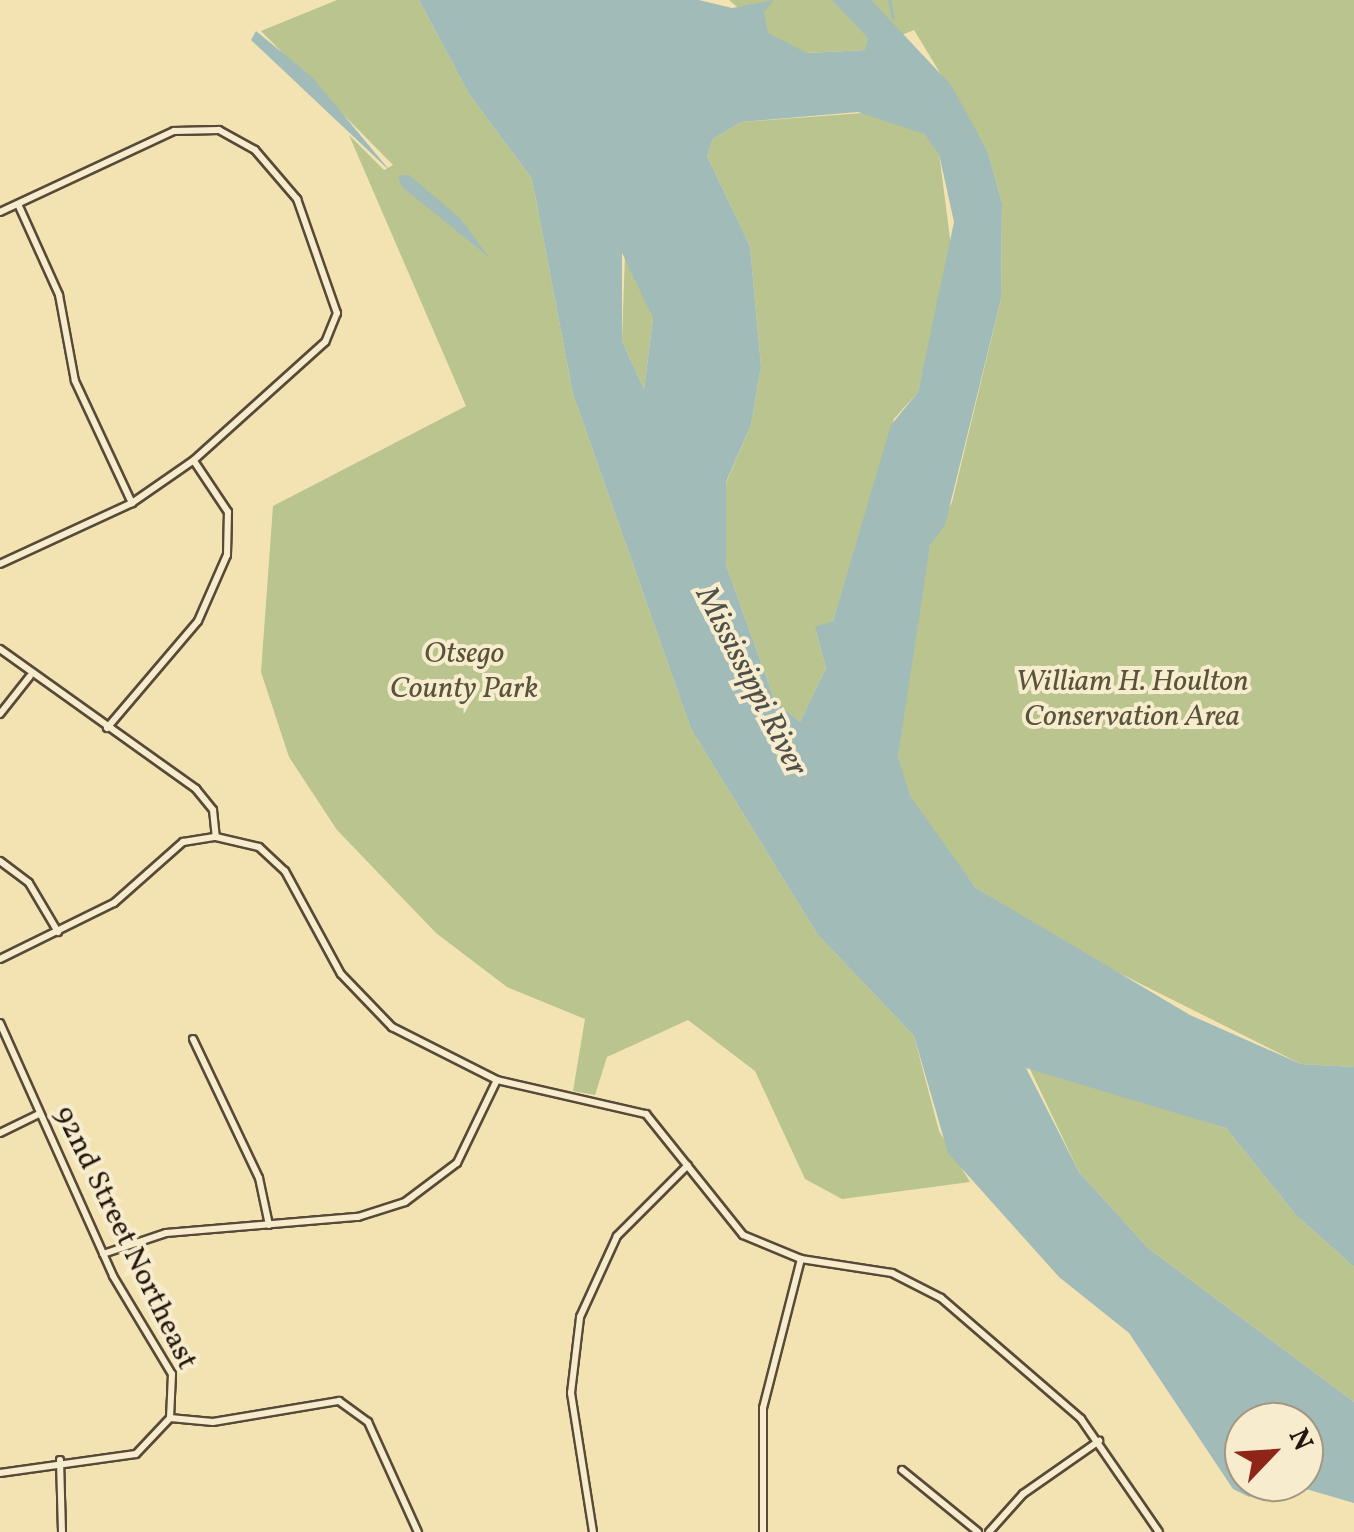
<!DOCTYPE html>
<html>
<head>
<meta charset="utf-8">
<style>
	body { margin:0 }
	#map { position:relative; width:1354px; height:1532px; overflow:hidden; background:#f3e3b3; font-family:Vollkorn,serif }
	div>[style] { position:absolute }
	.green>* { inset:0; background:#b9c48e }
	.water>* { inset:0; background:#a1bbb9 }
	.stream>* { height:2.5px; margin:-1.25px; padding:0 1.25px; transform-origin:1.25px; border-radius:1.25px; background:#a1bbb9 }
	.roads { filter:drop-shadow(2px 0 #584a37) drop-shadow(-2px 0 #584a37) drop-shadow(0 2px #584a37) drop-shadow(0 -2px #584a37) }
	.minor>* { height:6px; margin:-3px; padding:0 3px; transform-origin:3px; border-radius:3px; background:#f7edce }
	span { translate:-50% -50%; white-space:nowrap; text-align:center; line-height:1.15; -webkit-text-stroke:8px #f7edce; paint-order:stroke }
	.park-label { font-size:30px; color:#58543b; font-style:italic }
	.street-label { font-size:30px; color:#24170e }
	.water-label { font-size:32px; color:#50504a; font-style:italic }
	.north { position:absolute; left:1224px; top:1402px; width:100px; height:100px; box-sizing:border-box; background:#f7edce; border:2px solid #a39781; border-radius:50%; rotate:65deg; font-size:28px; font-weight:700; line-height:40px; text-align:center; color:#24170e }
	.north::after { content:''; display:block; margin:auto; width:35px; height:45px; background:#8f2418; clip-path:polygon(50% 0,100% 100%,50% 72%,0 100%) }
</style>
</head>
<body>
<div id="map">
	<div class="green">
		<i style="clip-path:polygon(337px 0,419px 0,469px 94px,532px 179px,573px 394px,691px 729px,818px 935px,914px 1036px,939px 1131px,970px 1182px,842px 1199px,805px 1179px,755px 1071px,688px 1020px,607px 1057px,595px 1095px,573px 1091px,585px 1019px,507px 987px,436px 933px,337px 830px,289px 757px,261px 672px,273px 506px,466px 406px,349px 135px,384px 170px,393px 165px,261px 31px)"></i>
		<i style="clip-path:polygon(729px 0,1354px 0,1354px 1067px,1301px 1064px,1095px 961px,976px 888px,909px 796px,898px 756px,906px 669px,930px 545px,952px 502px,1001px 299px,1002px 203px,988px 152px,914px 30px,865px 50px,806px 53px,780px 44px)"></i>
		<i style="clip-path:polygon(876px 112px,924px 134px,939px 153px,951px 246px,918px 392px,894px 419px,833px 621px,816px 631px,826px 668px,800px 722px,775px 701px,726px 565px,726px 483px,751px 425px,761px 366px,750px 246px,707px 156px,713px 139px,741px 122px)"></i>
		<i style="clip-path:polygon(625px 254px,653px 318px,644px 389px,622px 341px)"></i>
		<i style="clip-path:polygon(1028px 1065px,1226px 1128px,1296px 1215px,1354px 1267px,1354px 1402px,1148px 1248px,1079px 1172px)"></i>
	</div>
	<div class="water">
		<i style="clip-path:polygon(evenodd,419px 0,699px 0,732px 8px,774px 0,764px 12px,768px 33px,807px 53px,865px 50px,868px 38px,832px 0,871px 0,951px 85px,988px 152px,1002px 203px,1001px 299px,945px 525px,930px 545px,898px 756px,910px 796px,976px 888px,1190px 1015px,1301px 1064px,1354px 1067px,1354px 1267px,1296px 1215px,1226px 1128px,1026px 1068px,1079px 1172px,1148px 1248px,1354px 1402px,1354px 1503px,1282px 1482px,1249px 1497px,1233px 1489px,1129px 1333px,1059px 1277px,948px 1153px,914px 1036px,818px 935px,691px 729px,573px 394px,532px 179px,469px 94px,419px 0,858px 112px,924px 134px,939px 154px,954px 222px,918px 392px,891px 425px,833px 621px,815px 627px,826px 668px,800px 722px,775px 701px,726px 565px,726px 482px,751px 425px,761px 366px,750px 246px,707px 156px,713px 139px,741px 122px,858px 112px,419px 0,622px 253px,653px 318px,644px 389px,622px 341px,622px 253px,419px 0,1244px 1422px,1304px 1422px,1304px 1482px,1244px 1482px,1244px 1422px)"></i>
		<i style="clip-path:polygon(256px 31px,312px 77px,391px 172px,251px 40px)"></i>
		<i style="clip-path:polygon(409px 175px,460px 218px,489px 257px,402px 187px,398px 176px)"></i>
	</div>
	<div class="stream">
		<i style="left:890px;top:0;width:18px;rotate:81deg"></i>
	</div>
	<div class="roads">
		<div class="minor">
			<i style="left:18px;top:204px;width:100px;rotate:65.7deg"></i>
			<i style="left:59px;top:295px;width:87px;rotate:79.5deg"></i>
			<i style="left:75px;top:381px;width:135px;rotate:65deg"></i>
			<i style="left:0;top:212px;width:192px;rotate:-25deg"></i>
			<i style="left:174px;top:131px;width:45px;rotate:-1.3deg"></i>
			<i style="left:219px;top:130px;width:41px;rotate:29.1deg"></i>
			<i style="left:255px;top:150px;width:65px;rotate:49.4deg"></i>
			<i style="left:297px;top:199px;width:121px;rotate:70.7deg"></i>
			<i style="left:337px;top:313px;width:31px;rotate:112deg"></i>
			<i style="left:325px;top:342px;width:176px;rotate:138deg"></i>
			<i style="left:194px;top:460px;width:75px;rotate:145.3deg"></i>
			<i style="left:132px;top:503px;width:145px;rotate:155.2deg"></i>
			<i style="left:0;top:649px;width:241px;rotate:35.5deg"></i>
			<i style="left:196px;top:789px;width:27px;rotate:51deg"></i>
			<i style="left:213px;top:810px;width:27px;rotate:84deg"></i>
			<i style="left:0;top:714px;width:48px;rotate:-51.7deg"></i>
			<i style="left:107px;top:728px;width:140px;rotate:-49.6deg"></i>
			<i style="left:198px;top:621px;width:72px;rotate:-66.3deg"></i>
			<i style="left:227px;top:555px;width:43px;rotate:-88.7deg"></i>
			<i style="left:228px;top:512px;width:61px;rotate:-123.7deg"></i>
			<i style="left:0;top:861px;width:36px;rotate:37deg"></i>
			<i style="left:29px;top:883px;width:57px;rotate:59.4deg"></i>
			<i style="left:0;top:959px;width:127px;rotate:-26.2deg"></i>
			<i style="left:114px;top:903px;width:92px;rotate:-41.5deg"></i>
			<i style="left:183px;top:842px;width:33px;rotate:-9deg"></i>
			<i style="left:216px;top:837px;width:44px;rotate:13.1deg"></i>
			<i style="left:259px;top:847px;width:35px;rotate:43deg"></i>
			<i style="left:285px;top:871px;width:117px;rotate:61.5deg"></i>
			<i style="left:341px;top:974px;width:74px;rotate:46.1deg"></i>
			<i style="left:392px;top:1027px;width:118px;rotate:26.8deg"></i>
			<i style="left:497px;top:1080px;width:153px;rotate:12.9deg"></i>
			<i style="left:646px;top:1114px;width:155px;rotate:51.3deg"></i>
			<i style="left:743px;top:1235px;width:63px;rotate:22.5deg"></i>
			<i style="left:801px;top:1259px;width:92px;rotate:8.7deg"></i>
			<i style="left:892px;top:1273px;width:55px;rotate:27deg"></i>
			<i style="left:941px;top:1298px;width:185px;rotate:40.8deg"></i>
			<i style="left:1081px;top:1419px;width:137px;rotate:55.4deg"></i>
			<i style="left:0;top:1023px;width:277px;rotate:65.9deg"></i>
			<i style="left:113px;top:1276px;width:114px;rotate:59deg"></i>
			<i style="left:172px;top:1374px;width:44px;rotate:92.6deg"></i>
			<i style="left:193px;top:1039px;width:154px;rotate:64.6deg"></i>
			<i style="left:259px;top:1178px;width:48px;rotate:78deg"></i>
			<i style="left:0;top:1133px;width:43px;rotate:-26deg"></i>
			<i style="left:103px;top:1254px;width:66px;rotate:-18.4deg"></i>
			<i style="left:166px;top:1233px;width:193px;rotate:-4.8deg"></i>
			<i style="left:358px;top:1217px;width:49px;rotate:-17.7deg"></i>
			<i style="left:405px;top:1202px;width:65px;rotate:-36.9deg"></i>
			<i style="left:457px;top:1163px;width:92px;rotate:-64.3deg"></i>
			<i style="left:60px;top:1460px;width:72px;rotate:88.4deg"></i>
			<i style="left:902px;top:1470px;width:98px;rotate:39.2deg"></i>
			<i style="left:0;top:1473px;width:137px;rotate:-8deg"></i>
			<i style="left:136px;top:1454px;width:50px;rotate:-46.6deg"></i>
			<i style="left:170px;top:1418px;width:43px;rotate:5.3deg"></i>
			<i style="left:213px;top:1422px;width:128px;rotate:-9.5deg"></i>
			<i style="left:339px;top:1401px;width:36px;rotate:36deg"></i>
			<i style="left:368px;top:1422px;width:121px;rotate:65.6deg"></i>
			<i style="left:593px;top:1532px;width:141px;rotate:-99deg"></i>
			<i style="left:571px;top:1393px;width:77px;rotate:-83.2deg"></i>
			<i style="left:580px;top:1317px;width:89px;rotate:-65.4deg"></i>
			<i style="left:617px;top:1236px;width:100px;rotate:-45deg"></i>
			<i style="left:763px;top:1532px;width:124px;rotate:-90deg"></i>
			<i style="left:763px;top:1408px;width:154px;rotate:-75.7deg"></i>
			<i style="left:989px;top:1532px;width:51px;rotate:-48.2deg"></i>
			<i style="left:1023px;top:1494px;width:93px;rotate:-34.9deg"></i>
		</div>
	</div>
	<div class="park-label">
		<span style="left:464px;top:671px">Otsego<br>County Park</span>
		<span style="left:1132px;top:699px">William H. Houlton<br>Conservation Area</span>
	</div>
	<div class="street-label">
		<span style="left:125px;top:1238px;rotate:64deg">92nd Street Northeast</span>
	</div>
	<div class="water-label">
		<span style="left:750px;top:682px;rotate:63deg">Mississippi River</span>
	</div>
	<div class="north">N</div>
</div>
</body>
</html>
